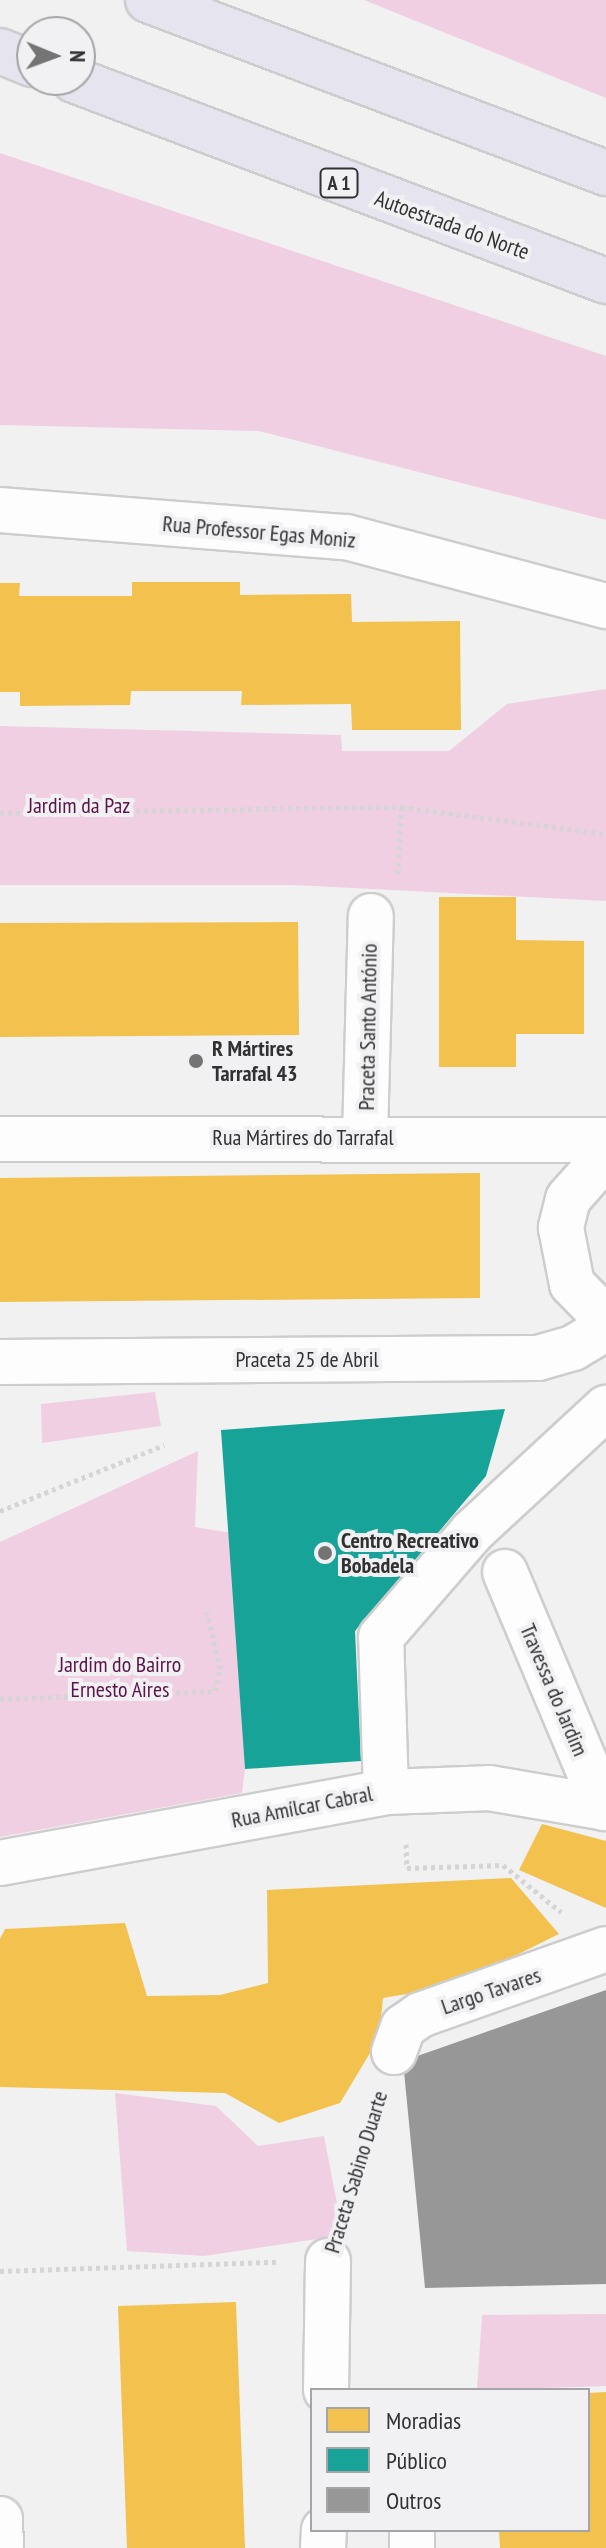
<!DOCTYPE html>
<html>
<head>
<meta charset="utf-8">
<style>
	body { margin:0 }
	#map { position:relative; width:606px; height:2548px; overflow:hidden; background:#f1f1f2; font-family:"PT Sans Narrow",sans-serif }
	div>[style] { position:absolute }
	.green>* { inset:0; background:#f0cfe3 }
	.homes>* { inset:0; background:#f2c14e }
	.public>* { inset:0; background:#17a398 }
	.building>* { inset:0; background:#979798 }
	.path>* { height:5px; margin-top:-2.5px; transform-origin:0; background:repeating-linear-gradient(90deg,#d6d5d6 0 4px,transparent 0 8px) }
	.roads { filter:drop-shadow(2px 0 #cdcdce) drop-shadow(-2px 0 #cdcdce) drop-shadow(0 2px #cdcdce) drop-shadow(0 -2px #cdcdce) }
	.minor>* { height:44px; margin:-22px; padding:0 22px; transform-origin:22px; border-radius:22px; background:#fdfdfd }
	.tertiary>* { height:44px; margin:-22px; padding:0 22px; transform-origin:22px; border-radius:22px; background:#fdfdfd }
	.motorway>* { height:44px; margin:-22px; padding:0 22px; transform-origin:22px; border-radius:22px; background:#e5e4ef }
	.dots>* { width:22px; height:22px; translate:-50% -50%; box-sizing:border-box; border:4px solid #f1f0f3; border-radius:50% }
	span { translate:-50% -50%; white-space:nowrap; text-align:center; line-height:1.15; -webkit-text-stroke:8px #f1f0f3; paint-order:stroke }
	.shield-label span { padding:2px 6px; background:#f1f0f3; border:2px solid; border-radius:6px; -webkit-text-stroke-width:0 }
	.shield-label { font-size:20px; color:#323132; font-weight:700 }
	.street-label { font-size:22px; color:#323132 }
	.park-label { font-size:22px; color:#5c1347 }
	.poi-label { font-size:22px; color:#323132; font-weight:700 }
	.left { translate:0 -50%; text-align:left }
	.legend { position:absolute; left:310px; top:2388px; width:280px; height:144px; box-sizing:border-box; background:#f1f0f3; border:2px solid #a5a4a6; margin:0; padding:10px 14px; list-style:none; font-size:24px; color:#323132 }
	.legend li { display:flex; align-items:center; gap:16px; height:40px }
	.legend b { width:40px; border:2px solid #a5a4a6 }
	.north { position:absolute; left:16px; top:16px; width:80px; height:80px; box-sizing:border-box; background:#f1f0f3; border:2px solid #a5a4a6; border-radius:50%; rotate:91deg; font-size:22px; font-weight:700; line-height:32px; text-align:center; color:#323132 }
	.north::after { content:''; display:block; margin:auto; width:28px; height:36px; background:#757475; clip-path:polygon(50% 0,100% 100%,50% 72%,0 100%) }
</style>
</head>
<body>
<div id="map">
	<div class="green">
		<i style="clip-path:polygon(364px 0,606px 0,606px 98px)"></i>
		<i style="clip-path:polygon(0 153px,606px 356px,606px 520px,259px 431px,0 425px)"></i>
		<i style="clip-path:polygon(606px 689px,606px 901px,293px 885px,0 885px,0 726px,341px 735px,342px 751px,449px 751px,507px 704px)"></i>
		<i style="clip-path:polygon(155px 1392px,161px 1426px,42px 1443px,41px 1404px)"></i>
		<i style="clip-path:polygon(198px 1451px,195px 1527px,231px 1533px,245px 1769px,242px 1793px,0 1837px,0 1542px)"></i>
		<i style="clip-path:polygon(115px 2093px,216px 2106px,258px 2146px,324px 2136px,343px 2235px,204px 2256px,127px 2251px)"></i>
		<i style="clip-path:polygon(606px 2314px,606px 2386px,477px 2390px,482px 2315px)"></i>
	</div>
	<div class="homes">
		<i style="clip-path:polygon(132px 582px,240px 582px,240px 595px,351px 594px,352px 622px,460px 621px,461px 730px,352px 730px,351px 704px,241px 705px,242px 691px,131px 691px,130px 705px,20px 706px,20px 692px,0 692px,0 583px,20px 583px,19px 596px,132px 596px)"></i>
		<i style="clip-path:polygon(439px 897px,516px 897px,516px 940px,584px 941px,584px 1034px,516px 1034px,516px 1067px,439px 1067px)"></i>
		<i style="clip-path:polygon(298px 922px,299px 1035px,0 1037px,0 923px)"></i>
		<i style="clip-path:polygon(480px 1173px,480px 1298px,0 1302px,0 1178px)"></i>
		<i style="clip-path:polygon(542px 1824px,606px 1841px,606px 1908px,519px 1870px)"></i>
		<i style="clip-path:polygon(511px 1878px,559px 1934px,454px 1986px,383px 1998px,379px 2038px,340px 2103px,279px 2123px,225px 2093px,0 2087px,0 1939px,5px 1929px,125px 1923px,147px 1996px,220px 1995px,268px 1983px,267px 1890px)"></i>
		<i style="clip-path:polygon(236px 2302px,245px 2548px,127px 2548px,118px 2306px)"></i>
		<i style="clip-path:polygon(606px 2392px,606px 2548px,500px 2548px,499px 2530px,588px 2530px,588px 2393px)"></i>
	</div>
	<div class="public">
		<i style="clip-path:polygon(505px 1409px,486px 1476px,355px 1631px,361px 1761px,245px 1769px,221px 1430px)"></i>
	</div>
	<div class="building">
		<i style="clip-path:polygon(606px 1990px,606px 2284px,425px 2288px,403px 2061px)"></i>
	</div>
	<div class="path">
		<i style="left:0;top:813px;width:401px;rotate:-0.9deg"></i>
		<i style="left:401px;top:807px;width:207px;rotate:7.5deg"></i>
		<i style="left:398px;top:874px;width:67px;rotate:-87.4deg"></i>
		<i style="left:0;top:1511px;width:177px;rotate:-21.9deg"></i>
		<i style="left:0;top:1699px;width:215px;rotate:-2.1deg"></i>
		<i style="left:215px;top:1691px;width:23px;rotate:-77deg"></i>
		<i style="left:220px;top:1669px;width:58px;rotate:-102.8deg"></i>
		<i style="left:406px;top:1844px;width:24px;rotate:88deg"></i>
		<i style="left:407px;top:1868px;width:96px;rotate:-1.8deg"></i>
		<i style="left:503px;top:1865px;width:75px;rotate:39deg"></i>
		<i style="left:342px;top:2211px;width:118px;rotate:-72.8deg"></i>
		<i style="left:0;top:2271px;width:278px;rotate:-1.9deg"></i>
	</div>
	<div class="roads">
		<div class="minor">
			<i style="left:0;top:510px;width:347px;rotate:4.5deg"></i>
			<i style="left:346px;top:537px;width:269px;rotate:14.9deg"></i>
			<i style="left:365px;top:1138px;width:222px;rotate:-88.5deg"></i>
			<i style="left:0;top:1139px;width:606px;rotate:0.09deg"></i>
			<i style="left:606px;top:1156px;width:57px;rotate:131.5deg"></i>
			<i style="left:568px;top:1199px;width:30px;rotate:104deg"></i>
			<i style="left:561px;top:1228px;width:57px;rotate:78.9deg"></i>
			<i style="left:572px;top:1284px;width:49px;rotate:45.8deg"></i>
			<i style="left:0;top:1362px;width:538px;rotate:-0.43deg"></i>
			<i style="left:538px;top:1358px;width:36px;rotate:-16deg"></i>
			<i style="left:573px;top:1348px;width:39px;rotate:-31deg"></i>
			<i style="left:505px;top:1572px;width:256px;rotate:67.2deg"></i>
			<i style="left:386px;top:1792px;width:155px;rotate:-91.8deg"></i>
			<i style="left:381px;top:1637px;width:139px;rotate:-49.1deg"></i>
			<i style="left:472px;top:1532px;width:183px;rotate:-42.8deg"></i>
			<i style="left:394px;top:2052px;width:27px;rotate:-70deg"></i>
			<i style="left:403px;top:2027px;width:21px;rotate:-35deg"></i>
			<i style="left:420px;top:2015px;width:197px;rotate:-19.5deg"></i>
			<i style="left:326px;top:2390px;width:129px;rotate:-89.1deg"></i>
			<i style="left:0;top:2519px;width:29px;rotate:88deg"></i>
			<i style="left:412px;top:2530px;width:18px;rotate:90deg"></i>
			<i style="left:323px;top:2548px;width:18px;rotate:-87deg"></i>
		</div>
		<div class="tertiary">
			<i style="left:0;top:1863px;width:392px;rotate:-10.4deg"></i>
			<i style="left:386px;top:1792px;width:103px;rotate:-2.2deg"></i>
			<i style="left:489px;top:1788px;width:119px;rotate:9.7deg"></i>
		</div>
		<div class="motorway">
			<i style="left:148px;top:0;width:490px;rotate:20.7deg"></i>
			<i style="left:0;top:51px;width:35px;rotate:22deg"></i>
			<i style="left:74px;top:80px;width:569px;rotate:20.7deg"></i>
		</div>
	</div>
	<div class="dots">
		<i style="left:196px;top:1061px;background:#757475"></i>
		<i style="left:325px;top:1553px;background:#757475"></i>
	</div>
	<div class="shield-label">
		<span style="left:339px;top:183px">A 1</span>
	</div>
	<div class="street-label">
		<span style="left:452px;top:225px;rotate:20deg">Autoestrada do Norte</span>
		<span style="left:259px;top:532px;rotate:5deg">Rua Professor Egas Moniz</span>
		<span style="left:368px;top:1027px;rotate:-89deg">Praceta Santo António</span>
		<span style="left:303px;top:1138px">Rua Mártires do Tarrafal</span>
		<span style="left:307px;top:1360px">Praceta 25 de Abril</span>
		<span style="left:554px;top:1690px;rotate:67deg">Travessa do Jardim</span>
		<span style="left:302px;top:1807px;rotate:-11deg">Rua Amílcar Cabral</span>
		<span style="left:491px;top:1991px;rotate:-19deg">Largo Tavares</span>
		<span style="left:356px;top:2172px;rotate:-73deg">Praceta Sabino Duarte</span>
	</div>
	<div class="park-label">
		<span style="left:79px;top:806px">Jardim da Paz</span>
		<span style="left:120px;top:1677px">Jardim do Bairro<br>Ernesto Aires</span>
	</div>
	<div class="poi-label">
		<span class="left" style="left:212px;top:1061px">R Mártires<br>Tarrafal 43</span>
		<span class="left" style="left:341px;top:1553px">Centro Recreativo<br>Bobadela</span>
	</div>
	<ul class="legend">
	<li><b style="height:22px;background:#f2c14e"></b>Moradias</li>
	<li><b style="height:22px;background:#17a398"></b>Público</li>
	<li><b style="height:22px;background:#979798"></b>Outros</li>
	</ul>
	<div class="north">N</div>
</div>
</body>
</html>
